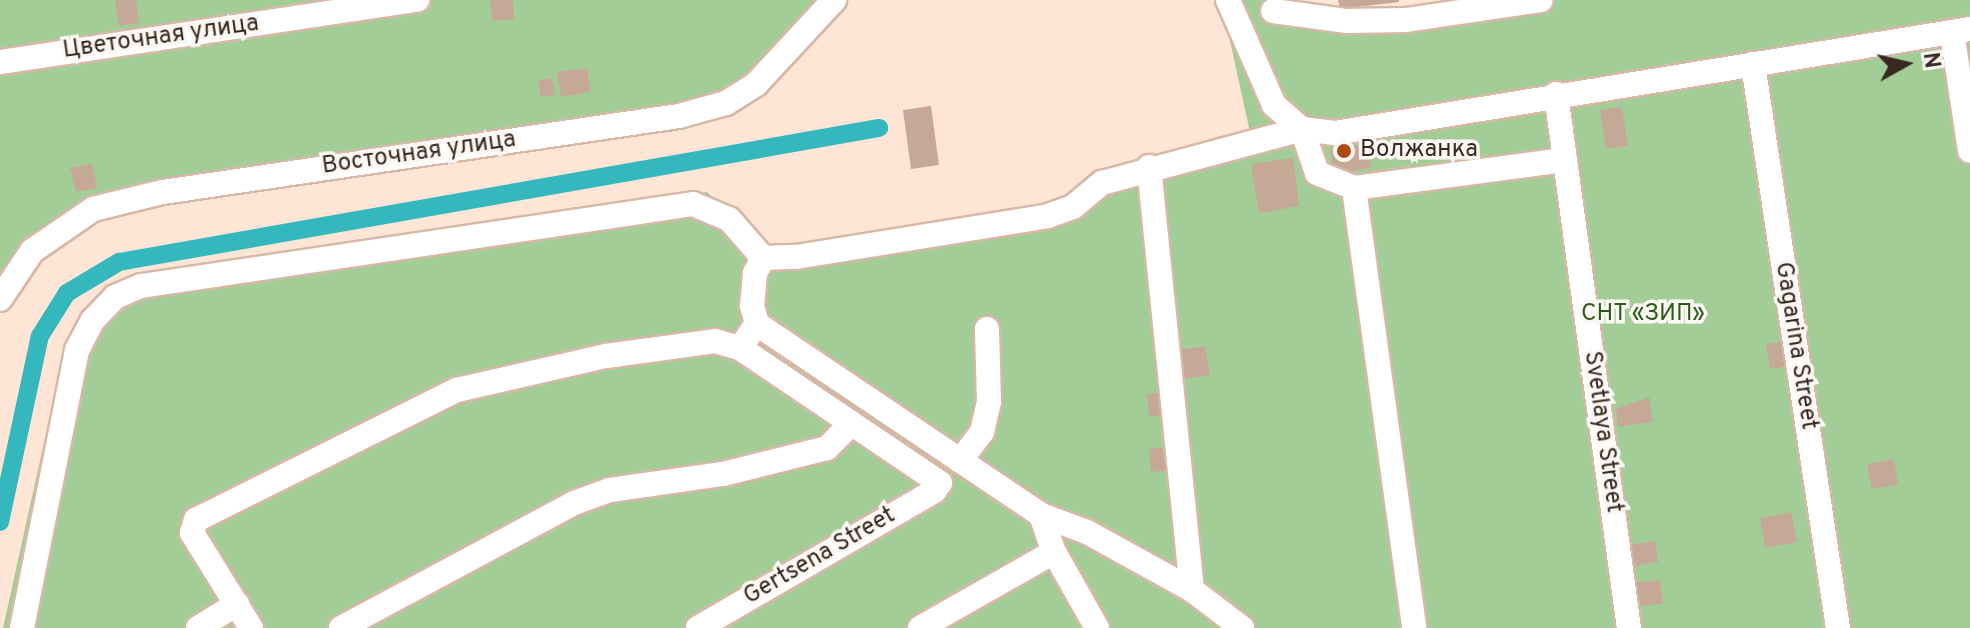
<!DOCTYPE html>
<html>
<head>
<meta charset="utf-8">
<style>
	body { margin:0 }
	#map { position:relative; width:1970px; height:628px; overflow:hidden; background:#ffe5d6; font-family:Overpass,sans-serif }
	div>[style] { position:absolute }
	.green>* { inset:0; background:#a3cd97 }
	.canal>* { height:18px; margin:-9px; padding:0 9px; transform-origin:9px; border-radius:9px; background:#35b7be }
	.building>* { inset:0; background:#c6a896 }
	.roads { filter:drop-shadow(2px 0 #d7b8a7) drop-shadow(-2px 0 #d7b8a7) drop-shadow(0 2px #d7b8a7) drop-shadow(0 -2px #d7b8a7) }
	.minor>* { height:24px; margin:-12px; padding:0 12px; transform-origin:12px; border-radius:12px; background:#fff }
	.dots>* { width:22px; height:22px; translate:-50% -50%; box-sizing:border-box; border:4px solid #fdf7f3; border-radius:50% }
	span { translate:-50% -50%; white-space:nowrap; text-align:center; line-height:1.15; -webkit-text-stroke:7px #fdf7f3; paint-order:stroke }
	.street-label { font-size:24px; color:#352922 }
	.poi-label { font-size:24px; color:#352922 }
	.left { translate:0 -50%; text-align:left }
	.park-label { font-size:24px; color:#2a5c19 }
	.north { position:absolute; left:1866px; top:24px; width:80px; height:80px; -webkit-text-stroke:6px #fdf7f3; paint-order:stroke; rotate:82deg; font-size:22px; font-weight:700; line-height:32px; text-align:center; color:#352922 }
	.north::after { content:''; display:block; margin:auto; width:28px; height:36px; background:#352922; clip-path:polygon(50% 0,100% 100%,50% 72%,0 100%) }
</style>
</head>
<body>
<div id="map">
	<div class="green">
		<i style="clip-path:polygon(0 0,834px 0,726px 103px,93px 209px,32px 251px,0 299px)"></i>
		<i style="clip-path:polygon(1221px 0,1269px 0,1332px 15px,1496px 0,1970px 0,1970px 628px,3px 628px,66px 343px,111px 289px,140px 277px,707px 192px,768px 250px,1065px 201px,1251px 137px)"></i>
	</div>
	<div class="canal">
		<i style="left:0;top:522px;width:190px;rotate:-77.9deg"></i>
		<i style="left:40px;top:336px;width:51px;rotate:-57.9deg"></i>
		<i style="left:67px;top:293px;width:61px;rotate:-30.8deg"></i>
		<i style="left:119px;top:262px;width:772px;rotate:-10deg"></i>
	</div>
	<div class="building">
		<i style="clip-path:polygon(115px 0,136px 0,139px 23px,119px 26px)"></i>
		<i style="clip-path:polygon(490px 0,513px 0,514px 19px,492px 21px)"></i>
		<i style="clip-path:polygon(1338px 0,1399px 0,1399px 2px,1340px 9px)"></i>
		<i style="clip-path:polygon(587px 68px,591px 92px,561px 97px,557px 72px)"></i>
		<i style="clip-path:polygon(552px 78px,555px 95px,541px 97px,538px 80px)"></i>
		<i style="clip-path:polygon(931px 106px,939px 165px,911px 169px,903px 110px)"></i>
		<i style="clip-path:polygon(1622px 107px,1628px 146px,1606px 149px,1600px 110px)"></i>
		<i style="clip-path:polygon(1367px 144px,1371px 168px,1334px 174px,1330px 149px)"></i>
		<i style="clip-path:polygon(1293px 158px,1299px 206px,1259px 213px,1251px 164px)"></i>
		<i style="clip-path:polygon(92px 163px,97px 188px,76px 192px,70px 168px)"></i>
		<i style="clip-path:polygon(1785px 341px,1790px 366px,1770px 369px,1766px 344px)"></i>
		<i style="clip-path:polygon(1205px 346px,1210px 375px,1183px 379px,1179px 350px)"></i>
		<i style="clip-path:polygon(1168px 392px,1170px 415px,1149px 417px,1147px 394px)"></i>
		<i style="clip-path:polygon(1649px 397px,1653px 422px,1618px 427px,1616px 409px)"></i>
		<i style="clip-path:polygon(1174px 446px,1177px 469px,1151px 472px,1149px 449px)"></i>
		<i style="clip-path:polygon(1894px 459px,1898px 485px,1872px 489px,1867px 464px)"></i>
		<i style="clip-path:polygon(1791px 512px,1797px 542px,1765px 548px,1760px 518px)"></i>
		<i style="clip-path:polygon(1655px 541px,1658px 562px,1631px 567px,1627px 545px)"></i>
		<i style="clip-path:polygon(1660px 580px,1663px 604px,1633px 607px,1630px 583px)"></i>
	</div>
	<div class="roads">
		<div class="minor">
			<i style="left:1228px;top:0;width:115px;rotate:66.3deg"></i>
			<i style="left:1274px;top:105px;width:37px;rotate:41deg"></i>
			<i style="left:1302px;top:129px;width:46px;rotate:71.2deg"></i>
			<i style="left:1317px;top:173px;width:40px;rotate:22deg"></i>
			<i style="left:1354px;top:188px;width:444px;rotate:82.2deg"></i>
			<i style="left:1273px;top:11px;width:75px;rotate:7.7deg"></i>
			<i style="left:1347px;top:21px;width:59px;rotate:-1deg"></i>
			<i style="left:1406px;top:20px;width:136px;rotate:-8.4deg"></i>
			<i style="left:1952px;top:32px;width:120px;rotate:81.4deg"></i>
			<i style="left:0;top:62px;width:422px;rotate:-8.5deg"></i>
			<i style="left:1753px;top:64px;width:570px;rotate:81.43deg"></i>
			<i style="left:1556px;top:94px;width:539px;rotate:82.22deg"></i>
			<i style="left:1149px;top:167px;width:425px;rotate:84.2deg"></i>
			<i style="left:1354px;top:188px;width:213px;rotate:-7.6deg"></i>
			<i style="left:763px;top:258px;width:17px;rotate:118deg"></i>
			<i style="left:755px;top:273px;width:33px;rotate:95deg"></i>
			<i style="left:752px;top:306px;width:19px;rotate:74deg"></i>
			<i style="left:757px;top:324px;width:342px;rotate:33.9deg"></i>
			<i style="left:1041px;top:515px;width:39px;rotate:71deg"></i>
			<i style="left:1054px;top:552px;width:87px;rotate:60.5deg"></i>
			<i style="left:0;top:299px;width:58px;rotate:-56.3deg"></i>
			<i style="left:32px;top:251px;width:74px;rotate:-34.5deg"></i>
			<i style="left:93px;top:209px;width:72px;rotate:-13.7deg"></i>
			<i style="left:163px;top:192px;width:522px;rotate:-8.38deg"></i>
			<i style="left:679px;top:116px;width:49px;rotate:-15.5deg"></i>
			<i style="left:726px;top:103px;width:36px;rotate:-32deg"></i>
			<i style="left:756px;top:84px;width:115px;rotate:-47.1deg"></i>
			<i style="left:960px;top:461px;width:36px;rotate:-53deg"></i>
			<i style="left:982px;top:432px;width:31px;rotate:-77deg"></i>
			<i style="left:989px;top:402px;width:73px;rotate:-91.6deg"></i>
			<i style="left:1041px;top:515px;width:49px;rotate:20.3deg"></i>
			<i style="left:1087px;top:532px;width:120px;rotate:28.9deg"></i>
			<i style="left:1192px;top:590px;width:63px;rotate:37.2deg"></i>
			<i style="left:22px;top:628px;width:283px;rotate:-78.8deg"></i>
			<i style="left:77px;top:350px;width:34px;rotate:-62deg"></i>
			<i style="left:93px;top:320px;width:32px;rotate:-46deg"></i>
			<i style="left:115px;top:297px;width:28px;rotate:-23deg"></i>
			<i style="left:141px;top:286px;width:558px;rotate:-8.45deg"></i>
			<i style="left:693px;top:204px;width:39px;rotate:23deg"></i>
			<i style="left:729px;top:219px;width:52px;rotate:48.9deg"></i>
			<i style="left:763px;top:258px;width:33px;rotate:-2deg"></i>
			<i style="left:796px;top:257px;width:255px;rotate:-9.2deg"></i>
			<i style="left:1048px;top:216px;width:27px;rotate:-20deg"></i>
			<i style="left:1073px;top:207px;width:38px;rotate:-40deg"></i>
			<i style="left:1102px;top:183px;width:207px;rotate:-15.1deg"></i>
			<i style="left:1302px;top:129px;width:33px;rotate:7deg"></i>
			<i style="left:1335px;top:133px;width:643px;rotate:-9.3deg"></i>
			<i style="left:198px;top:628px;width:46px;rotate:-31.6deg"></i>
			<i style="left:251px;top:628px;width:112px;rotate:-121.8deg"></i>
			<i style="left:192px;top:533px;width:14px;rotate:-73deg"></i>
			<i style="left:196px;top:520px;width:292px;rotate:-26.5deg"></i>
			<i style="left:457px;top:390px;width:153px;rotate:-12.9deg"></i>
			<i style="left:606px;top:356px;width:110px;rotate:-7.8deg"></i>
			<i style="left:715px;top:341px;width:26px;rotate:16deg"></i>
			<i style="left:740px;top:348px;width:29px;rotate:-55deg"></i>
			<i style="left:341px;top:628px;width:264px;rotate:-28.2deg"></i>
			<i style="left:574px;top:503px;width:38px;rotate:-20deg"></i>
			<i style="left:610px;top:490px;width:114px;rotate:-8.1deg"></i>
			<i style="left:723px;top:474px;width:107px;rotate:-14deg"></i>
			<i style="left:827px;top:448px;width:35px;rotate:-45deg"></i>
			<i style="left:698px;top:628px;width:273px;rotate:-30.1deg"></i>
			<i style="left:934px;top:491px;width:10px;rotate:-53deg"></i>
			<i style="left:940px;top:483px;width:241px;rotate:-146deg"></i>
			<i style="left:920px;top:628px;width:154px;rotate:-29.6deg"></i>
		</div>
	</div>
	<div class="dots">
		<i style="left:1344px;top:151px;background:#ae4b13"></i>
	</div>
	<div class="street-label">
		<span style="left:161px;top:38px;rotate:-8deg">Цветочная улица</span>
		<span style="left:419px;top:154px;rotate:-8deg">Восточная улица</span>
		<span style="left:1795px;top:346px;rotate:81deg">Gagarina Street</span>
		<span style="left:1602px;top:432px;rotate:82deg">Svetlaya Street</span>
		<span style="left:820px;top:557px;rotate:-30deg">Gertsena Street</span>
	</div>
	<div class="poi-label">
		<span class="left" style="left:1360px;top:151px">Волжанка</span>
	</div>
	<div class="park-label">
		<span style="left:1643px;top:315px">СНТ «ЗИП»</span>
	</div>
	<div class="north">N</div>
</div>
</body>
</html>
